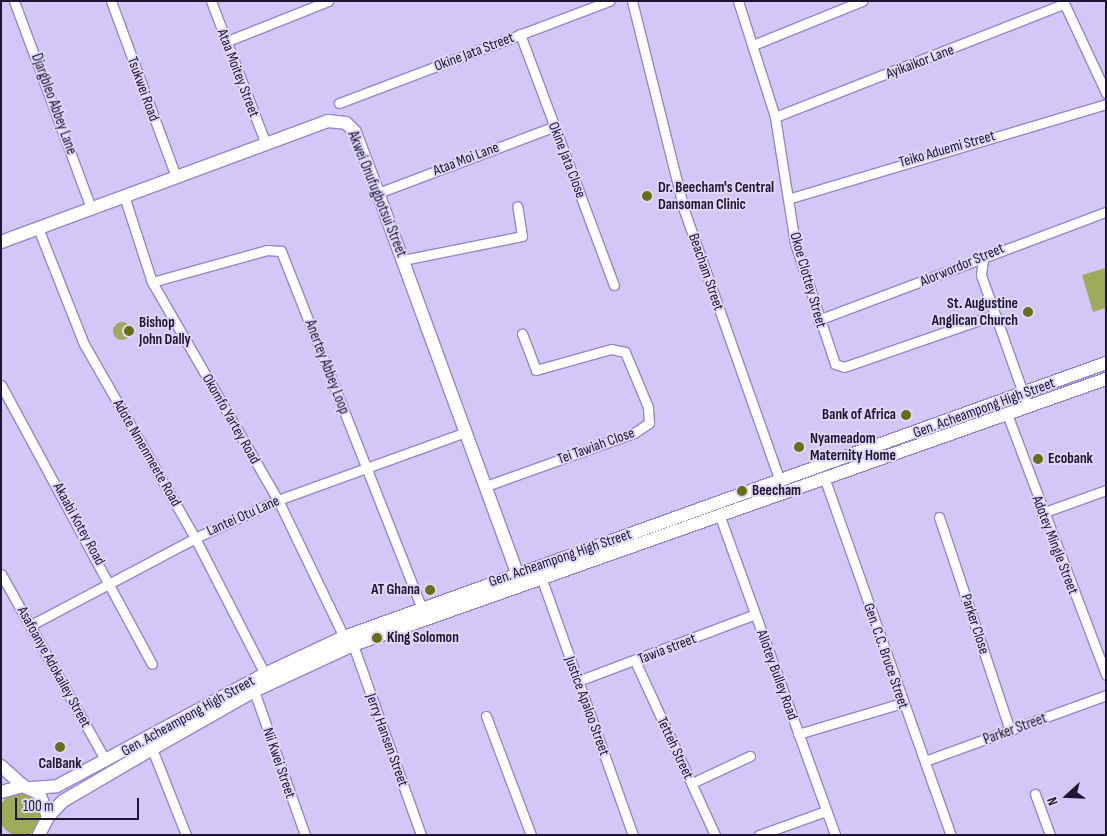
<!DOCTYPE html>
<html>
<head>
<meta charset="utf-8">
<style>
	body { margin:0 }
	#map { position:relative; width:1107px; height:836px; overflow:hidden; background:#d2c7f6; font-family:"Sofia Sans Condensed",sans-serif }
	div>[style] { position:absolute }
	.green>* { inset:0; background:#9fab58 }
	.round { border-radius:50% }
	.roads { filter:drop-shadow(1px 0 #9884cd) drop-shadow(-1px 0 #9884cd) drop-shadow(0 1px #9884cd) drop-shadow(0 -1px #9884cd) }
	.street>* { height:9px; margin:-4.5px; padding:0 4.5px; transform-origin:4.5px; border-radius:4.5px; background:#fff }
	.secondary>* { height:12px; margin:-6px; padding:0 6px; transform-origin:6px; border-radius:6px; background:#fff }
	.dots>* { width:14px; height:14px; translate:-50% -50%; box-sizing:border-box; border:2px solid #ded7f7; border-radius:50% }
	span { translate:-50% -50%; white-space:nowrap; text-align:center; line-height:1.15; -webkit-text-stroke:4px #ded7f7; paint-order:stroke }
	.street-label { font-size:15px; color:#1e1532 }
	.poi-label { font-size:15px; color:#1e1532; font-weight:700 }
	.left { translate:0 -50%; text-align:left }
	.right { translate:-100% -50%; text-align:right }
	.frame { position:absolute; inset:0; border:2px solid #1e1532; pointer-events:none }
	.north { position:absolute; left:1042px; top:771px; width:50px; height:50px; -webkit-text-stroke:4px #ded7f7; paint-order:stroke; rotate:250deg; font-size:14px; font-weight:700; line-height:20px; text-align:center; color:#1e1532 }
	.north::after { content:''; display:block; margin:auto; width:18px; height:22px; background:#1e1532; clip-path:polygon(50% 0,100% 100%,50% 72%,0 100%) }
	.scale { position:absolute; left:15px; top:798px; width:124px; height:22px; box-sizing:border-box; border:2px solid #1e1532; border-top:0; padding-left:6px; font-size:15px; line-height:18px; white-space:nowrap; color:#1e1532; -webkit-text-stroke:4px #ded7f7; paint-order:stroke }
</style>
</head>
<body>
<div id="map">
	<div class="green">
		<i style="clip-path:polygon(1106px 268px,1106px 308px,1093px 312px,1082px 275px)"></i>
		<i class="round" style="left:113px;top:322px;width:18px;height:18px"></i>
		<i class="round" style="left:-1px;top:792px;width:44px;height:44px"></i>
	</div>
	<div class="roads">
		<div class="street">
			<i style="left:14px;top:1px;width:221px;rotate:69.6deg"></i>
			<i style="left:111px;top:1px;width:188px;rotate:69.7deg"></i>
			<i style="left:211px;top:1px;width:153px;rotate:69deg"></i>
			<i style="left:632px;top:1px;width:215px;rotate:76deg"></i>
			<i style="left:684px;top:210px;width:288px;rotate:70.5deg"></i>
			<i style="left:738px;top:1px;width:122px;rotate:72.3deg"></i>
			<i style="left:775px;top:117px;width:128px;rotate:81deg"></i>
			<i style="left:795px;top:243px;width:127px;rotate:71.7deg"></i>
			<i style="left:835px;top:364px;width:9px;rotate:18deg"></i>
			<i style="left:844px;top:367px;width:159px;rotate:-19.1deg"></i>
			<i style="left:1063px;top:1px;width:102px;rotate:64.9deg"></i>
			<i style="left:520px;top:34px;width:268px;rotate:69.5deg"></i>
			<i style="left:225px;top:42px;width:111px;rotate:-21.7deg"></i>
			<i style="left:753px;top:45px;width:118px;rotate:-22deg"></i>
			<i style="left:339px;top:103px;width:289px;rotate:-20.7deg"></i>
			<i style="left:775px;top:117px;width:310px;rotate:-21.4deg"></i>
			<i style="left:378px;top:193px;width:189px;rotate:-20.7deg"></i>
			<i style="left:791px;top:198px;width:329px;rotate:-16.6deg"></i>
			<i style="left:125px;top:199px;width:87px;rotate:72deg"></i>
			<i style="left:152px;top:282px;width:252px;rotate:60deg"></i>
			<i style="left:278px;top:500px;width:152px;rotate:64.3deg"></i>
			<i style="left:38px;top:228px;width:125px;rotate:68.4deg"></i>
			<i style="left:84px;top:344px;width:224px;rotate:60.2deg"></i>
			<i style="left:195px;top:538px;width:153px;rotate:62.8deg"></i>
			<i style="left:403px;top:260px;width:121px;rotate:-11.4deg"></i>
			<i style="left:522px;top:236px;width:30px;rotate:-99deg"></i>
			<i style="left:983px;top:260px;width:15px;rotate:98deg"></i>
			<i style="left:981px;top:275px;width:140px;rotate:70.4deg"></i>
			<i style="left:152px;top:282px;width:119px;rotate:-15.5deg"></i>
			<i style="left:267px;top:250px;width:14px;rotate:4deg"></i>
			<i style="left:281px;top:251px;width:383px;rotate:68.5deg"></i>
			<i style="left:818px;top:320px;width:308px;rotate:-20.6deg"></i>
			<i style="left:1px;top:385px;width:317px;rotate:61.6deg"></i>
			<i style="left:1007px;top:414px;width:279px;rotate:69.2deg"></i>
			<i style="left:824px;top:477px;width:380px;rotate:70.5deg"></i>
			<i style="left:486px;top:486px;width:157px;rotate:-19.7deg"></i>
			<i style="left:634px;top:433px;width:18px;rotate:-34deg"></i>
			<i style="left:649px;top:423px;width:16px;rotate:-94deg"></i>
			<i style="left:648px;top:407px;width:60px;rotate:-112.7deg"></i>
			<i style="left:625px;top:352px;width:14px;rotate:-168deg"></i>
			<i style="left:611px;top:349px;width:78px;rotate:164.4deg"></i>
			<i style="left:536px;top:370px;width:39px;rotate:-111deg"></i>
			<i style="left:1042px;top:513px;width:68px;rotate:-19.8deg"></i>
			<i style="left:719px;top:514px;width:341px;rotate:70.1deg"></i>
			<i style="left:939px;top:517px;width:225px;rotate:71.6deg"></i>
			<i style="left:1px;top:574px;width:214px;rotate:60.7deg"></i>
			<i style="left:541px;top:577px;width:274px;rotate:70.4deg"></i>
			<i style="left:31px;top:625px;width:186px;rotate:-27.9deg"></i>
			<i style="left:195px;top:538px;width:91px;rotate:-24.6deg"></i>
			<i style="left:278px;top:500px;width:200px;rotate:-19.9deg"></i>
			<i style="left:353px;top:645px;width:202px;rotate:70.3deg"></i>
			<i style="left:635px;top:661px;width:192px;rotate:65.3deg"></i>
			<i style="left:578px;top:681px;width:189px;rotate:-20.7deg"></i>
			<i style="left:254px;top:691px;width:153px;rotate:70.5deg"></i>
			<i style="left:486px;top:716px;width:127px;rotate:69.3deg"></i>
			<i style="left:798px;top:734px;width:109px;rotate:-16.6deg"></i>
			<i style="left:152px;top:749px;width:92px;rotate:68.4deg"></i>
			<i style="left:925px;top:761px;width:193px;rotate:-20deg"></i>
			<i style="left:692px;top:783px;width:64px;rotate:-25deg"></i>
			<i style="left:1035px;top:794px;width:44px;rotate:69.9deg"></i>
			<i style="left:759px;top:835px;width:71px;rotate:-19.7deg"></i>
		</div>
		<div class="secondary">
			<i style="left:1px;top:242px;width:349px;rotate:-20.3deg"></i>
			<i style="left:328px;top:121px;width:18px;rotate:6deg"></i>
			<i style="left:346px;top:123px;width:13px;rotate:45deg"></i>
			<i style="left:355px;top:132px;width:65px;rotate:69.3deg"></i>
			<i style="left:378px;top:193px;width:412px;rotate:69.9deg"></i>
			<i style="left:1px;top:766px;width:30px;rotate:42deg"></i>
			<i style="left:31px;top:788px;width:26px;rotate:-4deg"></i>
			<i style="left:57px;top:786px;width:236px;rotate:-28.3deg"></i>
			<i style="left:265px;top:674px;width:87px;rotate:-25.1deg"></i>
			<i style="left:344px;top:637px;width:810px;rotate:-19.78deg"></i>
			<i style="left:1px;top:792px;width:23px;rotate:-15deg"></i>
			<i style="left:23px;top:786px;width:17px;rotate:24deg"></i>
			<i style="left:39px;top:793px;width:26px;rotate:69deg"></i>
			<i style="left:48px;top:817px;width:20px;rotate:117deg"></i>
			<i style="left:48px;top:817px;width:22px;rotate:-47deg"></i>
			<i style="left:63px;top:801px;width:103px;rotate:-30.3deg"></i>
			<i style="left:152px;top:749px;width:117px;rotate:-29.6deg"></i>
			<i style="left:254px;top:691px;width:109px;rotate:-24.9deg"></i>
			<i style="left:353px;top:645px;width:799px;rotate:-19.46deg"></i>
		</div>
	</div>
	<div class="dots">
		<i style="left:647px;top:196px;background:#666f17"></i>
		<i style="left:1028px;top:312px;background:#666f17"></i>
		<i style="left:129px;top:331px;background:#666f17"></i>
		<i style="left:906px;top:415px;background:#666f17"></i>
		<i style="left:799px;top:447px;background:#666f17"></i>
		<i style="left:1038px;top:459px;background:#666f17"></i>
		<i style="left:742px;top:491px;background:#666f17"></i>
		<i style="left:430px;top:590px;background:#666f17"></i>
		<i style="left:377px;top:638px;background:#666f17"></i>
		<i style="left:60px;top:747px;background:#666f17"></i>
	</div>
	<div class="street-label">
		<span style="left:474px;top:52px;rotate:-21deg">Okine Jata Street</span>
		<span style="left:920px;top:62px;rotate:-21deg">Ayikaikor Lane</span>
		<span style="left:238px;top:73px;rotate:69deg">Ataa Moitey Street</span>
		<span style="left:143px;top:89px;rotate:70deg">Tsukwei Road</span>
		<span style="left:54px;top:104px;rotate:70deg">Djargbleo Abbey Lane</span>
		<span style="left:947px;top:149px;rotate:-16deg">Teiko Aduemi Street</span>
		<span style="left:466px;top:159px;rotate:-21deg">Ataa Moi Lane</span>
		<span style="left:567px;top:160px;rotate:69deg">Okine Jata Close</span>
		<span style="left:377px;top:194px;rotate:68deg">Akwei Onufugbotsui Street</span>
		<span style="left:962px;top:265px;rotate:-23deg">Alorwordor Street</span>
		<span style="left:706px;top:272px;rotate:71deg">Beacham Street</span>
		<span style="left:808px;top:280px;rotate:74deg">Okoe Clottey Street</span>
		<span style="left:327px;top:367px;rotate:69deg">Anertey Abbey Loop</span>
		<span style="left:984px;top:408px;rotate:-20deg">Gen. Acheampong High Street</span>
		<span style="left:231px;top:419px;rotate:60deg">Okomfo Yartey Road</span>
		<span style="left:596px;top:446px;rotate:-20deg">Tei Tawiah Close</span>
		<span style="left:147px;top:453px;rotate:60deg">Adote Nmenmeete Road</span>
		<span style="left:243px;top:516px;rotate:-24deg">Lantei Otu Lane</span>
		<span style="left:79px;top:524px;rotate:61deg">Akaabi Kotey Road</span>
		<span style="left:1055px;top:545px;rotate:69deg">Adotey Mingle Street</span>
		<span style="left:560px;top:558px;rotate:-19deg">Gen. Acheampong High Street</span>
		<span style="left:975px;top:624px;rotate:72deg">Parker Close</span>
		<span style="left:667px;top:649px;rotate:-21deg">Tawia street</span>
		<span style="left:886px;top:656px;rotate:71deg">Gen. C.C. Bruce Street</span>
		<span style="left:54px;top:667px;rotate:61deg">Asafoanye Adokailey Street</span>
		<span style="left:777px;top:675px;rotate:70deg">Allotey Bulley Road</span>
		<span style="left:587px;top:706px;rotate:70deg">Justice Apaloo Street</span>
		<span style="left:188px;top:716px;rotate:-29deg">Gen. Acheampong High Street</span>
		<span style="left:1015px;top:729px;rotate:-20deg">Parker Street</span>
		<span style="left:387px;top:740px;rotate:70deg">Jerry Hansen Street</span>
		<span style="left:675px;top:748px;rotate:65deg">Tetteh Street</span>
		<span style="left:279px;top:763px;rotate:71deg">Nii Kwei Street</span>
	</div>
	<div class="poi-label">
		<span class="left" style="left:658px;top:196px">Dr. Beecham's Central<br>Dansoman Clinic</span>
		<span class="right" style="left:1018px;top:312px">St. Augustine<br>Anglican Church</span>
		<span class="left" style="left:139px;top:331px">Bishop<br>John Dally</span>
		<span class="right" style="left:896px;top:415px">Bank of Africa</span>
		<span class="left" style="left:810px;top:447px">Nyameadom<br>Maternity Home</span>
		<span class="left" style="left:1048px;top:459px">Ecobank</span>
		<span class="left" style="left:752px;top:491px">Beecham</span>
		<span class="right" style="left:420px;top:590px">AT Ghana</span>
		<span class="left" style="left:387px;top:638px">King Solomon</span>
		<span style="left:60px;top:764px">CalBank</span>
	</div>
	<div class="frame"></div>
	<div class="north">N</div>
	<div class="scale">100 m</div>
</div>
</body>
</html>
